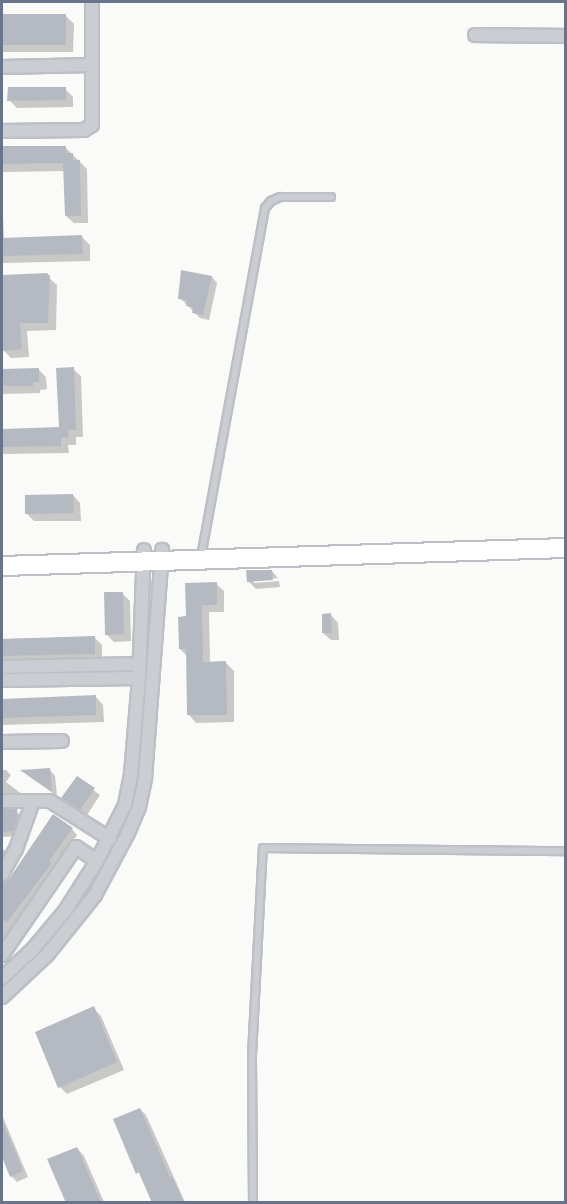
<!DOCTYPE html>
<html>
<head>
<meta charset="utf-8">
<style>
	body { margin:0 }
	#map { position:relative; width:567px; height:1204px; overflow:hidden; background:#fafaf8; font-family:"Source Sans 3",sans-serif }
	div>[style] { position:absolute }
	.shadow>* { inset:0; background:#0003 }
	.building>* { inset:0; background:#b5bac2 }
	.roads { filter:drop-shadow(2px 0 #bcc0c6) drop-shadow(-2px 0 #bcc0c6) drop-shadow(0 2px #bcc0c6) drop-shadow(0 -2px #bcc0c6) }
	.service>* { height:6px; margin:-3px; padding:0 3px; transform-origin:3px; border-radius:3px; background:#cacdd1 }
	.minor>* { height:12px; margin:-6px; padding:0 6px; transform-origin:6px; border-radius:6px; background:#cacdd1 }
	.secondary>* { height:18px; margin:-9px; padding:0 9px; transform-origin:9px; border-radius:9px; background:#fff }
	span { translate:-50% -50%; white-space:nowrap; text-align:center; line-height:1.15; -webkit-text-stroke:6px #fff; paint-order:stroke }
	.frame { position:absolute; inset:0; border:3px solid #67748b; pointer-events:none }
</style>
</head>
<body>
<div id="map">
	<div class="shadow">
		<i style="clip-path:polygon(2px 16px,66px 16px,74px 24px,73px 52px,2px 52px)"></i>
		<i style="clip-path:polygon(65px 89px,73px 97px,73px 107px,17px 108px,9px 100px)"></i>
		<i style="clip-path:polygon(65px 147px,87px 169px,88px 223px,74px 223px,66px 216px,65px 171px,2px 172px,2px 148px)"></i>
		<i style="clip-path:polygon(2px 192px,4px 239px,82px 237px,90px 245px,90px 261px,3px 263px)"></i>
		<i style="clip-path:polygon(46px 275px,57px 285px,56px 330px,27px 331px,29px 357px,11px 358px,3px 350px,2px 277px)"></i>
		<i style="clip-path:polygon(212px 277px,217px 283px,209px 320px,200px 318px,180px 298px)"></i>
		<i style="clip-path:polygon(38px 369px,46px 377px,47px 389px,40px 390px,40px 393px,2px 394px,2px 370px)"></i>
		<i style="clip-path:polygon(73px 369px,81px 376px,83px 437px,76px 437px,76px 445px,68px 445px,69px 453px,2px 454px,2px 430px,60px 429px)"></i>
		<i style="clip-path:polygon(73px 495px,80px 503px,81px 521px,34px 521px,27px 514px)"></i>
		<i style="clip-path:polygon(272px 571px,278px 578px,254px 580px,254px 583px,279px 581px,280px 587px,256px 589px,248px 581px)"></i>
		<i style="clip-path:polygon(216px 584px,224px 591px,224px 612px,209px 612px,210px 663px,226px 663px,234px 671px,234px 722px,196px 723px,189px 715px,188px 657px,180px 649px,187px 618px)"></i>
		<i style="clip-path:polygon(122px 593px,130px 601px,131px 641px,114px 642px,106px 634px)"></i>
		<i style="clip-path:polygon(331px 615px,338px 623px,339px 640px,331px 640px,323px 633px)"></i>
		<i style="clip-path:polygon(94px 637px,102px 645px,102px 661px,2px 663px,2px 639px)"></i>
		<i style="clip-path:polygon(96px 697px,103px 705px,104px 722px,2px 725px,2px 700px)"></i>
		<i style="clip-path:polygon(2px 770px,6px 770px,11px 775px,6px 782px,27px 798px,2px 804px)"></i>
		<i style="clip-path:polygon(50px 770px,55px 776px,57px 796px,23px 772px)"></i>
		<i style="clip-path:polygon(77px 778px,100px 795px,87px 815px,63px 798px)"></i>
		<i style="clip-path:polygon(2px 810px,16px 811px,22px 817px,19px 836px,2px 837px)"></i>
		<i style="clip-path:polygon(72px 829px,77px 835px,37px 898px,35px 896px,2px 944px,2px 883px,8px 882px)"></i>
		<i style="clip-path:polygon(2px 848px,11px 856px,2px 876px)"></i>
		<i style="clip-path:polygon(93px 1008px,101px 1016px,124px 1070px,67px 1094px,60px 1087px)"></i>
		<i style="clip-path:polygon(140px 1109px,146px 1115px,185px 1202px,152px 1202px,115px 1120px)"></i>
		<i style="clip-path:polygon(2px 1115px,28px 1177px,17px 1182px,11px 1176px,2px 1153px)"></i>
		<i style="clip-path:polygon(77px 1148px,84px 1156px,104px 1202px,67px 1202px)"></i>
	</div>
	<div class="building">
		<i style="clip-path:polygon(2px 14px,66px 14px,66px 45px,2px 45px)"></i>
		<i style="clip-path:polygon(8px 87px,66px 87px,66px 100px,7px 101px)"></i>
		<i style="clip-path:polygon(2px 146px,66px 146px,66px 153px,73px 153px,73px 160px,80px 160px,81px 216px,65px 216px,63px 163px,2px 164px)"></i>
		<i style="clip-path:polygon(82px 235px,83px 254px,2px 256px,2px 238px)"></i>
		<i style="clip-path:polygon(181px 270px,212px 276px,203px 315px,192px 313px,193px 307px,186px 306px,187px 300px,178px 299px)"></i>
		<i style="clip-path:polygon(47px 273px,50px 276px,48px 323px,20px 323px,22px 349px,2px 351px,2px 275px)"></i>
		<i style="clip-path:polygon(74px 367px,76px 430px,68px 430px,69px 437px,61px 438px,61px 446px,2px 447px,2px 429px,59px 427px,56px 368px)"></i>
		<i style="clip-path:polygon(39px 368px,39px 382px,33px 382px,33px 386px,2px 386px,2px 369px)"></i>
		<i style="clip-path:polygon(73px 494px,74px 513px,25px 514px,25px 495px)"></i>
		<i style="clip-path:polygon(246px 570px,272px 570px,273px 580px,247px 582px)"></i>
		<i style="clip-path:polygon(217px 582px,217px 605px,202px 605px,203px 662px,226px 661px,227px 715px,187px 715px,186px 649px,179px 649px,178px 617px,186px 616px,185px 583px)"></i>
		<i style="clip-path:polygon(104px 592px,123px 592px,124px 634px,105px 635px)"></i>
		<i style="clip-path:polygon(331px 613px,332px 633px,322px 633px,322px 614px)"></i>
		<i style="clip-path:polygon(95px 636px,95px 654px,2px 656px,2px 639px)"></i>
		<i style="clip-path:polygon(96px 695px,96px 715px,2px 718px,2px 699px)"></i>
		<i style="clip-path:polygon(50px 768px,52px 792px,20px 770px)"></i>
		<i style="clip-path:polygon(77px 776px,95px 788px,80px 810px,61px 798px)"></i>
		<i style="clip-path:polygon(2px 809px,17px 809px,18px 820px,14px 831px,2px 832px)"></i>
		<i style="clip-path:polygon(53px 814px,73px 828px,49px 861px,52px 863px,7px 922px,2px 918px,2px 882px,9px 879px)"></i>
		<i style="clip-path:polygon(94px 1006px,117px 1062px,58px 1088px,35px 1032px)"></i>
		<i style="clip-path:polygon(140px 1108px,170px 1177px,172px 1176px,184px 1203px,152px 1203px,139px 1172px,136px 1174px,113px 1119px)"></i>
		<i style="clip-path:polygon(2px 1120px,23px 1171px,10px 1177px,2px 1157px)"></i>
		<i style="clip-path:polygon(77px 1147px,101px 1203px,66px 1203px,47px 1159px)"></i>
	</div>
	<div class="roads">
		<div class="service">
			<i style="left:201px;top:557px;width:355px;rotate:-79.6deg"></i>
			<i style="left:265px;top:208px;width:9px;rotate:-49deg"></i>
			<i style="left:271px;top:201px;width:10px;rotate:-24deg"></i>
			<i style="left:280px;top:197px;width:51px"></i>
			<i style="left:253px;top:1202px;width:147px;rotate:-90.4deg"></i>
			<i style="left:252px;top:1055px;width:207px;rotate:-87deg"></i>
			<i style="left:263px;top:848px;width:303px;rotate:0.6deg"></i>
		</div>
		<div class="minor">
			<i style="left:475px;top:35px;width:91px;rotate:0.6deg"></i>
			<i style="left:2px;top:67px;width:90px;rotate:-1.3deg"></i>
			<i style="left:2px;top:131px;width:82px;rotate:-0.7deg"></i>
			<i style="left:84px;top:130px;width:9px;rotate:-32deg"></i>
			<i style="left:92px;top:125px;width:123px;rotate:-90deg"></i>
			<i style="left:2px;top:667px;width:138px;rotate:-1.2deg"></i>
			<i style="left:2px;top:680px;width:137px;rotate:-0.8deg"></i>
			<i style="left:2px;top:742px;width:60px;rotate:-1deg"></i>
			<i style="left:2px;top:801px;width:48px"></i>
			<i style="left:50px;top:801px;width:71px;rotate:32.3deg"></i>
			<i style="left:2px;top:874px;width:29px;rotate:-61deg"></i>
			<i style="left:16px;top:849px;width:51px;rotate:-70.5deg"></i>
			<i style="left:2px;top:955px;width:131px;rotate:-55.6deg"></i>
			<i style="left:76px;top:847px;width:25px;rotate:34deg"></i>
			<i style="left:2px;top:978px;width:42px;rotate:-43.1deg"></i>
			<i style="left:33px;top:949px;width:50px;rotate:-49.9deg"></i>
			<i style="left:65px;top:911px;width:59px;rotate:-57.4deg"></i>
			<i style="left:97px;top:861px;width:63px;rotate:-63.4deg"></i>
			<i style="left:125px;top:805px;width:32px;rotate:-79deg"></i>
			<i style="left:131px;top:774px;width:96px;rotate:-85.2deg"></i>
			<i style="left:139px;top:678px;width:128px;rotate:-87.8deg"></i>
			<i style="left:2px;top:997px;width:62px;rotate:-43deg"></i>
			<i style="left:47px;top:955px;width:77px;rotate:-51.3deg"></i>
			<i style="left:95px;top:895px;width:70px;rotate:-62deg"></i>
			<i style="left:128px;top:833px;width:28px;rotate:-67deg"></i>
			<i style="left:139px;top:807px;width:30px;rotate:-78deg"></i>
			<i style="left:145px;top:778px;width:229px;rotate:-85.7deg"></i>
		</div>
		<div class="secondary">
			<i style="left:2px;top:566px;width:564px;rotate:-1.83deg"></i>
		</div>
	</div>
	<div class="frame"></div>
</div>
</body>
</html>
